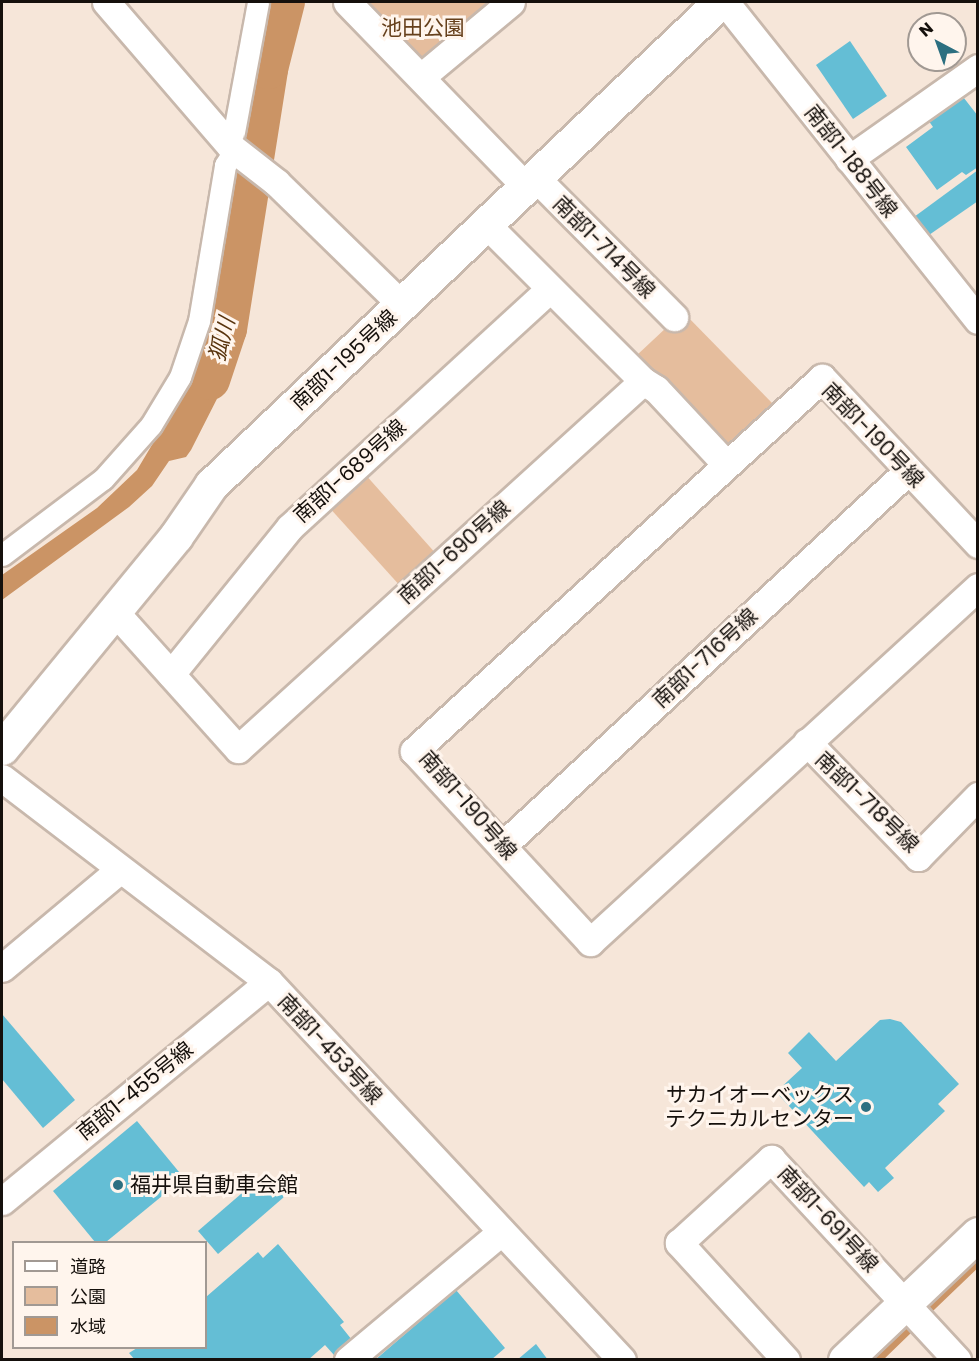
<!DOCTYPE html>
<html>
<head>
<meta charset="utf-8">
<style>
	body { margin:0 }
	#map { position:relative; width:979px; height:1361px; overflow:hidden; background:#f6e6d9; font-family:Poppins,"Noto Sans JP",sans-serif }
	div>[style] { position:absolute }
	.green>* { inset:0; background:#e5bd9d }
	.water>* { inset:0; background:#cb9465 }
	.stream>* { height:7px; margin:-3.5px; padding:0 3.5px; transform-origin:3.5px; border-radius:3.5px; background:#cb9465 }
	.river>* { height:40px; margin:-20px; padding:0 20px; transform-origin:20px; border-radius:20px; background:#cb9465 }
	.building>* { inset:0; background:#64bed5 }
	.roads { filter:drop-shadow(2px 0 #c8b8ac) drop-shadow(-2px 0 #c8b8ac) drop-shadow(0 2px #c8b8ac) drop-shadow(0 -2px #c8b8ac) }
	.pedestrian>* { height:21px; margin:-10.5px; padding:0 10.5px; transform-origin:10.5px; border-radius:10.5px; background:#fff }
	.minor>* { height:27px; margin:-13.5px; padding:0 13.5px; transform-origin:13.5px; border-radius:13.5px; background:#fff }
	.tertiary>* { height:33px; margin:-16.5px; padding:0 16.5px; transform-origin:16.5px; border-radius:16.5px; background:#fff }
	.dots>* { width:16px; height:16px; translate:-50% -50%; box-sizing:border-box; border:3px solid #fff5ed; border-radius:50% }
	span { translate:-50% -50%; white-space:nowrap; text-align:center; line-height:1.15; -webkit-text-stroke:6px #fff5ed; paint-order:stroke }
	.park-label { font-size:21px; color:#66401c }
	.street-label { font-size:21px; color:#15100c }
	.poi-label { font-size:21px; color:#15100c }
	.right { translate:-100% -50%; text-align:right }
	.left { translate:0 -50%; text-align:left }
	.water-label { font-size:22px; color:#58330d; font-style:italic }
	.frame { position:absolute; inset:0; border:3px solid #15100c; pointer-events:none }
	.legend { position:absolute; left:12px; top:1241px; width:195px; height:108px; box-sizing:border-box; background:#fff5ed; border:2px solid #a19993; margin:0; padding:8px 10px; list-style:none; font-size:18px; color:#15100c }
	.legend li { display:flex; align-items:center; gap:12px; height:30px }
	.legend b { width:30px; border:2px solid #a19993 }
	.north { position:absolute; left:907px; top:12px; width:60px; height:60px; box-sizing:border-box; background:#fff5ed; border:2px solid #a19993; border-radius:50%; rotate:319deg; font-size:16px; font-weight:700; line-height:24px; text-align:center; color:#15100c }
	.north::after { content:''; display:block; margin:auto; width:21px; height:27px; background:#2c6f80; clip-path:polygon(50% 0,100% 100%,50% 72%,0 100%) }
</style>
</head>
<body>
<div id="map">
	<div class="green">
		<i style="clip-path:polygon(363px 2px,495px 2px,429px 57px,416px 59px)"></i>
		<i style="clip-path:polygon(683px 312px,774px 405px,732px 443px,719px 444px,636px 356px)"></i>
		<i style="clip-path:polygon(364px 473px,438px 556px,402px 588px,327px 505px)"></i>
	</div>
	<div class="water">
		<i style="clip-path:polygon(210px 326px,238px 328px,224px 385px,191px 450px,186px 457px,169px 461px,152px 486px,129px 507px,2px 600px,2px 575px,97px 508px,137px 470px,199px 366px)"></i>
	</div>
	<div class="stream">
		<i style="left:930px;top:1308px;width:66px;rotate:-43.8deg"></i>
		<i style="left:877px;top:1360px;width:45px;rotate:-44.1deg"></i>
	</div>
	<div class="river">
		<i style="left:210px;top:380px;width:54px;rotate:-71.6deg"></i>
		<i style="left:227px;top:329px;width:263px;rotate:-81deg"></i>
		<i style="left:268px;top:69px;width:69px;rotate:-75.8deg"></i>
	</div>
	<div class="building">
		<i style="clip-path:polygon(850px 41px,887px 96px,853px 119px,816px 65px)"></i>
		<i style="clip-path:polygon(960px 93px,978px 116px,978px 167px,966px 175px,962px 172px,937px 190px,906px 147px,933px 127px,926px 117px)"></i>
		<i style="clip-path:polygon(978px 170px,978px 201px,929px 235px,914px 217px)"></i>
		<i style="clip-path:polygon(2px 1014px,75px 1100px,43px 1128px,2px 1079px)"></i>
		<i style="clip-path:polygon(890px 1019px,901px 1022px,959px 1084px,938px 1104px,945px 1111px,885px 1168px,894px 1178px,878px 1192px,869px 1182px,864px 1187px,776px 1092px,802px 1068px,788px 1053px,809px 1032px,836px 1061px,880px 1020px)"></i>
		<i style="clip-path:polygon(137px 1121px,184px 1178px,106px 1242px,95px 1242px,53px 1191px)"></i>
		<i style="clip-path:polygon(264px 1174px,284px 1197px,218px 1254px,198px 1231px)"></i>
		<i style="clip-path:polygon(278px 1244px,344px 1322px,340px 1325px,352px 1340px,334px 1355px,325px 1345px,308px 1360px,135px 1360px,129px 1353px,137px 1348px,206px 1348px,206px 1297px,258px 1252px,263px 1258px)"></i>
		<i style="clip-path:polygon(456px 1290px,505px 1348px,491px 1360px,375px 1360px)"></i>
		<i style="clip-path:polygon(536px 1344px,548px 1360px,517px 1360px)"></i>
	</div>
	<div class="roads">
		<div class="pedestrian">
			<i style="left:234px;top:132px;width:132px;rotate:-79.5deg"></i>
			<i style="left:2px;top:555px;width:126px;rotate:-37deg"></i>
			<i style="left:103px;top:479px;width:72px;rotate:-48.4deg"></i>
			<i style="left:151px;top:425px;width:56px;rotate:-58.9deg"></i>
			<i style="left:180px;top:377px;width:59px;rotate:-71.3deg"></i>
			<i style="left:199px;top:321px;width:158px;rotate:-80.5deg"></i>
			<i style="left:225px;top:165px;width:7px;rotate:-56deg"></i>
		</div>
		<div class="minor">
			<i style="left:106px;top:2px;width:191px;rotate:49.2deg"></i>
			<i style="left:231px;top:147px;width:58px;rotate:38deg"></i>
			<i style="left:277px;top:183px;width:175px;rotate:44.3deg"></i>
			<i style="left:347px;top:2px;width:256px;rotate:45.9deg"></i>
			<i style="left:725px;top:2px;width:406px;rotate:51.5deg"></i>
			<i style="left:421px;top:77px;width:117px;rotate:-39.8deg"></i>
			<i style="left:849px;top:159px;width:158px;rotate:-35.2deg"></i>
			<i style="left:534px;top:176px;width:199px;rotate:45.2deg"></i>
			<i style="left:643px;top:381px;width:15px;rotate:32deg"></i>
			<i style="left:656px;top:389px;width:103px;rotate:47deg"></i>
			<i style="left:978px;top:544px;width:228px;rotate:-133.2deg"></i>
			<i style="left:822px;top:378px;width:553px;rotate:137.57deg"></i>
			<i style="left:414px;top:751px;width:260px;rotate:47.3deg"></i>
			<i style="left:590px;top:942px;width:526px;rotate:-42.46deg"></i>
			<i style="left:115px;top:612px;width:184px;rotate:48.1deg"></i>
			<i style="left:238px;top:749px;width:547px;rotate:-42.26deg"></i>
			<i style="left:643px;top:381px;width:221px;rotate:-135deg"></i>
			<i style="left:171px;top:674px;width:189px;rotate:-51deg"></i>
			<i style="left:290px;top:527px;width:352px;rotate:-42.5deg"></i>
			<i style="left:807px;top:742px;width:160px;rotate:46deg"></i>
			<i style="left:918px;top:857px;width:86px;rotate:-45.5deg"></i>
			<i style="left:2px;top:778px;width:336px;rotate:37.4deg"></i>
			<i style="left:269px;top:982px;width:517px;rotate:46.96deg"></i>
			<i style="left:502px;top:846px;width:553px;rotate:-42.73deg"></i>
			<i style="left:2px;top:968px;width:153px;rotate:-39.9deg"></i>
			<i style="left:2px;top:1201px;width:345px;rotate:-39.4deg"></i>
			<i style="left:348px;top:1360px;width:198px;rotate:-39.9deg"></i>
			<i style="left:786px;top:1360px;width:159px;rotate:-132.4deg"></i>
			<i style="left:679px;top:1243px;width:125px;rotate:-42.4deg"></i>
			<i style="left:771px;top:1159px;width:274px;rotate:47.2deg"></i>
		</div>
		<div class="tertiary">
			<i style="left:2px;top:748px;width:274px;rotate:-50.6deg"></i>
			<i style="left:176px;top:536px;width:62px;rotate:-55.5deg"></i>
			<i style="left:211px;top:485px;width:702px;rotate:-43.5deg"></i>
			<i style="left:845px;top:1360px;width:183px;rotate:-43.5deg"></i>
		</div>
	</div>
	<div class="dots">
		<i style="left:866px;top:1107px;background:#2c6f80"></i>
		<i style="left:118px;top:1185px;background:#2c6f80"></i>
	</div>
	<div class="park-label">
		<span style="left:423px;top:28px">池田公園</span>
	</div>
	<div class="street-label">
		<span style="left:851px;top:161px;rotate:52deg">南部1-188号線</span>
		<span style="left:604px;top:247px;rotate:45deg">南部1-714号線</span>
		<span style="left:344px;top:360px;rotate:-43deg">南部1-195号線</span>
		<span style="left:873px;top:435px;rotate:46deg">南部1-190号線</span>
		<span style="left:350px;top:471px;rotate:-42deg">南部1-689号線</span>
		<span style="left:454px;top:552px;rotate:-42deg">南部1-690号線</span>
		<span style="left:705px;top:658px;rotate:-43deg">南部1-716号線</span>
		<span style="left:867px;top:802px;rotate:44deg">南部1-718号線</span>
		<span style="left:468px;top:805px;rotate:49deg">南部1-190号線</span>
		<span style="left:330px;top:1049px;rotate:47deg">南部1-453号線</span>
		<span style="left:135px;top:1091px;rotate:-39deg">南部1-455号線</span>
		<span style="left:828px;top:1219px;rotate:47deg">南部1-691号線</span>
	</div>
	<div class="poi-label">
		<span class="right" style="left:854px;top:1107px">サカイオーベックス<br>テクニカルセンター</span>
		<span class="left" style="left:130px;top:1185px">福井県自動車会館</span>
	</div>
	<div class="water-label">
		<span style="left:222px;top:339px;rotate:-75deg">狐川</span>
	</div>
	<div class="frame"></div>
	<ul class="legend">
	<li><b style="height:8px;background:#fff"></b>道路</li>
	<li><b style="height:16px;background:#e5bd9d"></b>公園</li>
	<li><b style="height:16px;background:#cb9465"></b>水域</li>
	</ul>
	<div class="north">N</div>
</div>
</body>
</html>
